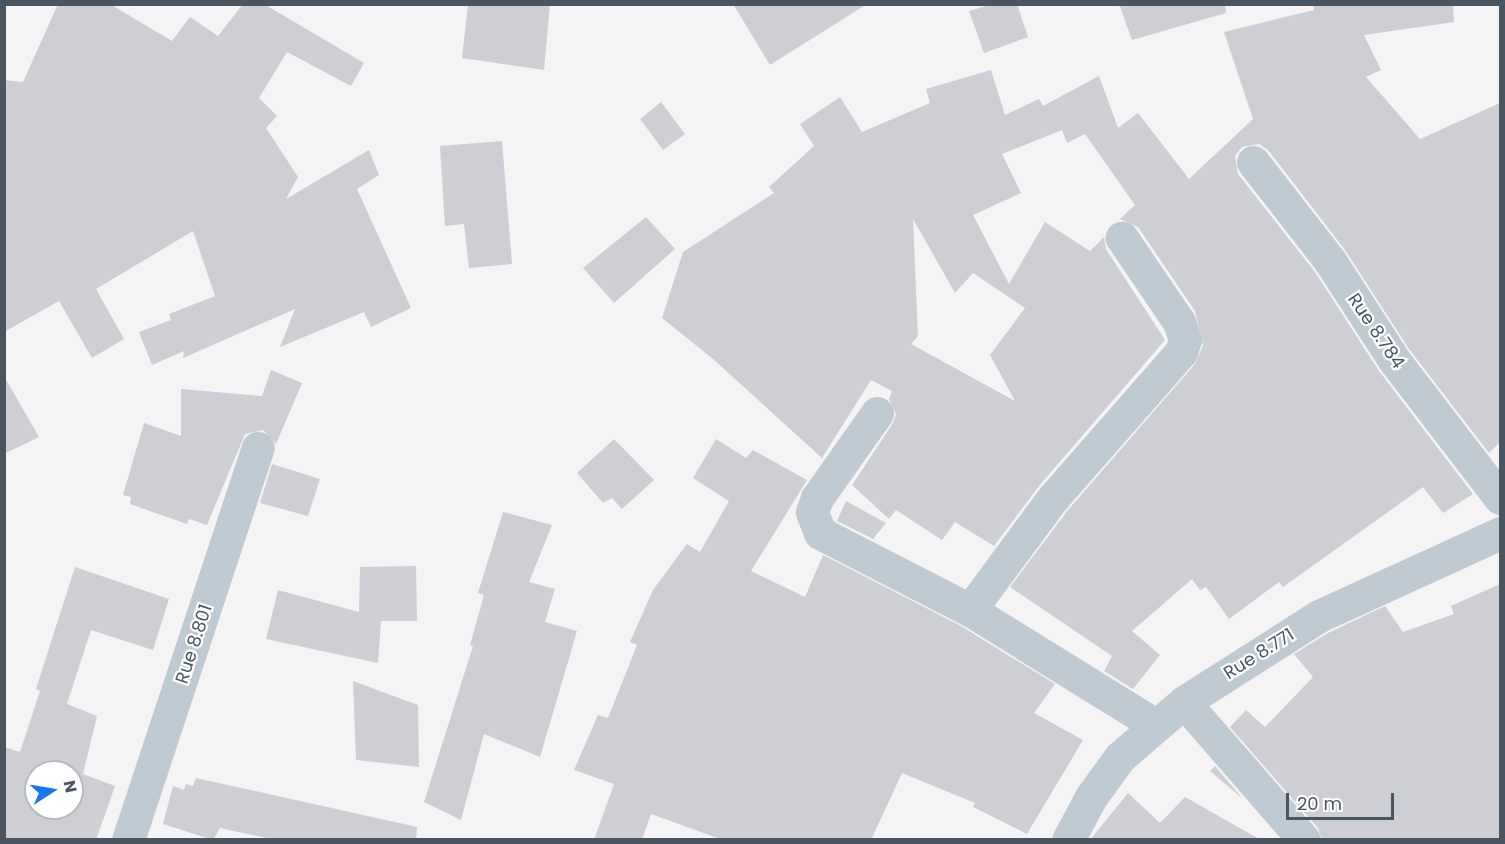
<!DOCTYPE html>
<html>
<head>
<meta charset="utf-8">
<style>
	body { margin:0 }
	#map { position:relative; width:1505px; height:844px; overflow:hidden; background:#f5f3f3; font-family:Poppins,sans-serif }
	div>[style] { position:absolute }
	.building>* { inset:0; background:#cdcfd5 }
	.minor>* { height:33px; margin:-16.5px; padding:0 16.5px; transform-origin:16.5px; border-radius:16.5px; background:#c0cad2 }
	span { translate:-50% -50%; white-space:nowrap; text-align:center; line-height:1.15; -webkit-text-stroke:4.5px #fff; paint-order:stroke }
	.street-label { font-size:18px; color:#495661 }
	.frame { position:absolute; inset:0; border:6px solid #495661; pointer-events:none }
	.north { position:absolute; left:24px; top:760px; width:60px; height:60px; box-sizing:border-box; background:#fff; border:2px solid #b6bbc0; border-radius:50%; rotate:78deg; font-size:16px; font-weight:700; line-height:24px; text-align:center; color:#495661 }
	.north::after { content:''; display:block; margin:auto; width:21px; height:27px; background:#1677eb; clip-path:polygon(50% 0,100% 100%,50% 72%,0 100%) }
	.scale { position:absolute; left:1286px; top:793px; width:108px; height:27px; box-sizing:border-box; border:3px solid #495661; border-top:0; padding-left:8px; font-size:18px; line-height:21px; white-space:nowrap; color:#495661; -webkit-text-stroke:4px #fff; paint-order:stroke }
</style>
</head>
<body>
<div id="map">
	<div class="building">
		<i style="clip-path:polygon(58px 4px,110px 4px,172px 41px,190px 17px,218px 36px,243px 4px,264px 4px,364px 63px,351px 86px,287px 52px,259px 98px,277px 116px,266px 128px,298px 177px,286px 199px,369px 150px,379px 175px,357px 189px,411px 308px,371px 327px,364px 312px,280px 347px,295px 309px,183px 358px,184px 351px,152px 365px,139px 332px,171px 320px,169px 314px,215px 296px,193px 231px,96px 289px,124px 339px,92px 358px,59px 301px,4px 332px,4px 80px,23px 82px)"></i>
		<i style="clip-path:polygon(468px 4px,550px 4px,544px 70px,462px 58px)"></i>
		<i style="clip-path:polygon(733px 4px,867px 4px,770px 65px)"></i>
		<i style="clip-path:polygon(993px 4px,1017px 4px,1028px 37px,984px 53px,969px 11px)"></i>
		<i style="clip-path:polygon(1119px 4px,1225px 4px,1226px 13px,1132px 40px)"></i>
		<i style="clip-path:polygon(evenodd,1314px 4px,1453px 4px,1454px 22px,1364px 35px,1381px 70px,1366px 77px,1420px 139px,1500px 103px,1500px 442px,1489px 453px,1409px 349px,1345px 250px,1268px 150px,1259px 144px,1242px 147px,1235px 156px,1238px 174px,1315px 272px,1379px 371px,1473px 494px,1443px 513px,1423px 487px,1283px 587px,1279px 582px,1229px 619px,1206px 587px,1200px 590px,1192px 579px,1132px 631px,1160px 655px,1133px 689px,1104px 671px,1112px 656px,1010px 587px,1068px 510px,1195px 364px,1203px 345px,1195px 311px,1138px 227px,1120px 219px,1135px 205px,1085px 134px,1067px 143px,1062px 130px,1002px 154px,1021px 193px,973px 215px,1009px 284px,1045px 222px,1090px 251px,1104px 237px,1106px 249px,1165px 340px,1039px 486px,994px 546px,955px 522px,942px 540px,896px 510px,889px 519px,852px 485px,893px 423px,896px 414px,889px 399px,892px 391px,871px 380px,822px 458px,713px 359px,662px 318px,683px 252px,774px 193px,769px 187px,814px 146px,800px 124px,840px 97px,862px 132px,930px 103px,926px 89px,991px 70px,1005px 115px,1039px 99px,1043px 106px,1099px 76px,1118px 128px,1138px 113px,1189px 179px,1253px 119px,1224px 32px,1314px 10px,1314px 4px,913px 219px,955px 293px,973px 273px,1025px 308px,990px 355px,1015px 401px,911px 344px,918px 336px,913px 219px)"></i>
		<i style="clip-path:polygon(661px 102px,685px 134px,663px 150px,640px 119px)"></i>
		<i style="clip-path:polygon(502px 141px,512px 264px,469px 268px,464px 224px,445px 226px,440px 146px)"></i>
		<i style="clip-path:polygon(646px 217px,675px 249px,614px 303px,583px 268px)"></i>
		<i style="clip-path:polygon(271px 370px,302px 383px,276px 444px,263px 430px,245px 434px,207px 525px,189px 519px,187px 524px,130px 504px,131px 497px,123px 495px,144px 423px,181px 436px,181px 389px,262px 396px)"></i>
		<i style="clip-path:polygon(4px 376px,39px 437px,4px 454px)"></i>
		<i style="clip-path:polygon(614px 439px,654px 480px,622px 509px,612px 498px,603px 503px,577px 473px)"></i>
		<i style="clip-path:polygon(716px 439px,746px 458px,753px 450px,807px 480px,751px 571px,805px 597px,823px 555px,961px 626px,1055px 684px,1034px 713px,1083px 740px,1027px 834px,973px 807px,975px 803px,902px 773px,871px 840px,723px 840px,651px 814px,642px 840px,594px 840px,614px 784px,574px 770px,598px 715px,608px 718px,637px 645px,630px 642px,653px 590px,687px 544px,700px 552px,729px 501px,693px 478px)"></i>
		<i style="clip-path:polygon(272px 464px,320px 479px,308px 516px,260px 503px)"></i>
		<i style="clip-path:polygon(846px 501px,886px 523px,873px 539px,837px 521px)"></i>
		<i style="clip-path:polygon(503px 512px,552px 525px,529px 582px,555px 589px,545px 622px,577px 631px,540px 757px,484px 734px,461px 820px,424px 802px,473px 646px,470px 645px,484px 595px,478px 593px)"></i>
		<i style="clip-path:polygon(416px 566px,417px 621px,381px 621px,378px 663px,266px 639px,278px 590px,359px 612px,360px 567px)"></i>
		<i style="clip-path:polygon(evenodd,75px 567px,169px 599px,153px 650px,91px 630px,67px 704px,97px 716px,83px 774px,115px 786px,96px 840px,4px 840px,4px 747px,20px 752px,40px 691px,36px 689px,75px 567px,36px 772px,72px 772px,72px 808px,36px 808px,36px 772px)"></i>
		<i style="clip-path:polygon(1500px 584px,1500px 840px,1322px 840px,1318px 828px,1230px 727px,1246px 710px,1265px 727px,1313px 677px,1294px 654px,1328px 633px,1385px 606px,1403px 632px,1454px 614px,1451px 606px)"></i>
		<i style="clip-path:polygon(353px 681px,418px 705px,419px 767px,356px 760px)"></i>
		<i style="clip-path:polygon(1215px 766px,1243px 799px,1210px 771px)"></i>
		<i style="clip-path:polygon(196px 778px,417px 827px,416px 840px,276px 840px,220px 828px,213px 840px,163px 824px,173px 786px,184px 790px,186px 784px,193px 786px)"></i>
		<i style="clip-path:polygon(1128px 793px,1160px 823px,1185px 797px,1261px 840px,1090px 840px)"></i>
	</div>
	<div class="minor">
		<i style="left:1253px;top:162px;width:125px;rotate:52.1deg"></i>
		<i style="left:1330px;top:261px;width:118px;rotate:57.1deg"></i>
		<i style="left:1394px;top:360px;width:174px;rotate:52.5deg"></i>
		<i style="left:877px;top:413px;width:104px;rotate:125.2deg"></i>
		<i style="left:817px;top:498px;width:15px;rotate:110deg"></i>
		<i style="left:812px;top:512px;width:22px;rotate:69deg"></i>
		<i style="left:820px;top:533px;width:169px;rotate:27.2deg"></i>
		<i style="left:970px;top:610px;width:216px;rotate:31.8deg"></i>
		<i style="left:970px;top:610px;width:139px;rotate:-53.5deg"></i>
		<i style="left:1053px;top:498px;width:194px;rotate:-48.8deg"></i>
		<i style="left:1181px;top:352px;width:13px;rotate:-72deg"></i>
		<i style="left:1185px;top:340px;width:19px;rotate:-108deg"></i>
		<i style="left:1179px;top:322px;width:102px;rotate:-124.2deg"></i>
		<i style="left:1184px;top:702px;width:183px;rotate:49deg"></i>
		<i style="left:128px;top:840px;width:413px;rotate:-71.7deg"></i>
		<i style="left:1068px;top:840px;width:49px;rotate:-61.9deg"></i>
		<i style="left:1091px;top:797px;width:49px;rotate:-54.1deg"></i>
		<i style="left:1120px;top:757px;width:84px;rotate:-40.7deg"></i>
		<i style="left:1184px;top:702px;width:160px;rotate:-32.5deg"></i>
		<i style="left:1319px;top:616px;width:199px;rotate:-24.6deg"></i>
	</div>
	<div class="street-label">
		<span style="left:1376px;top:331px;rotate:56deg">Rue 8.784</span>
		<span style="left:194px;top:644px;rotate:-72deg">Rue 8.801</span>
		<span style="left:1259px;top:654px;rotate:-32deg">Rue 8.771</span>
	</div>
	<div class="frame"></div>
	<div class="north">N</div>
	<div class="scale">20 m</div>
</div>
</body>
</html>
